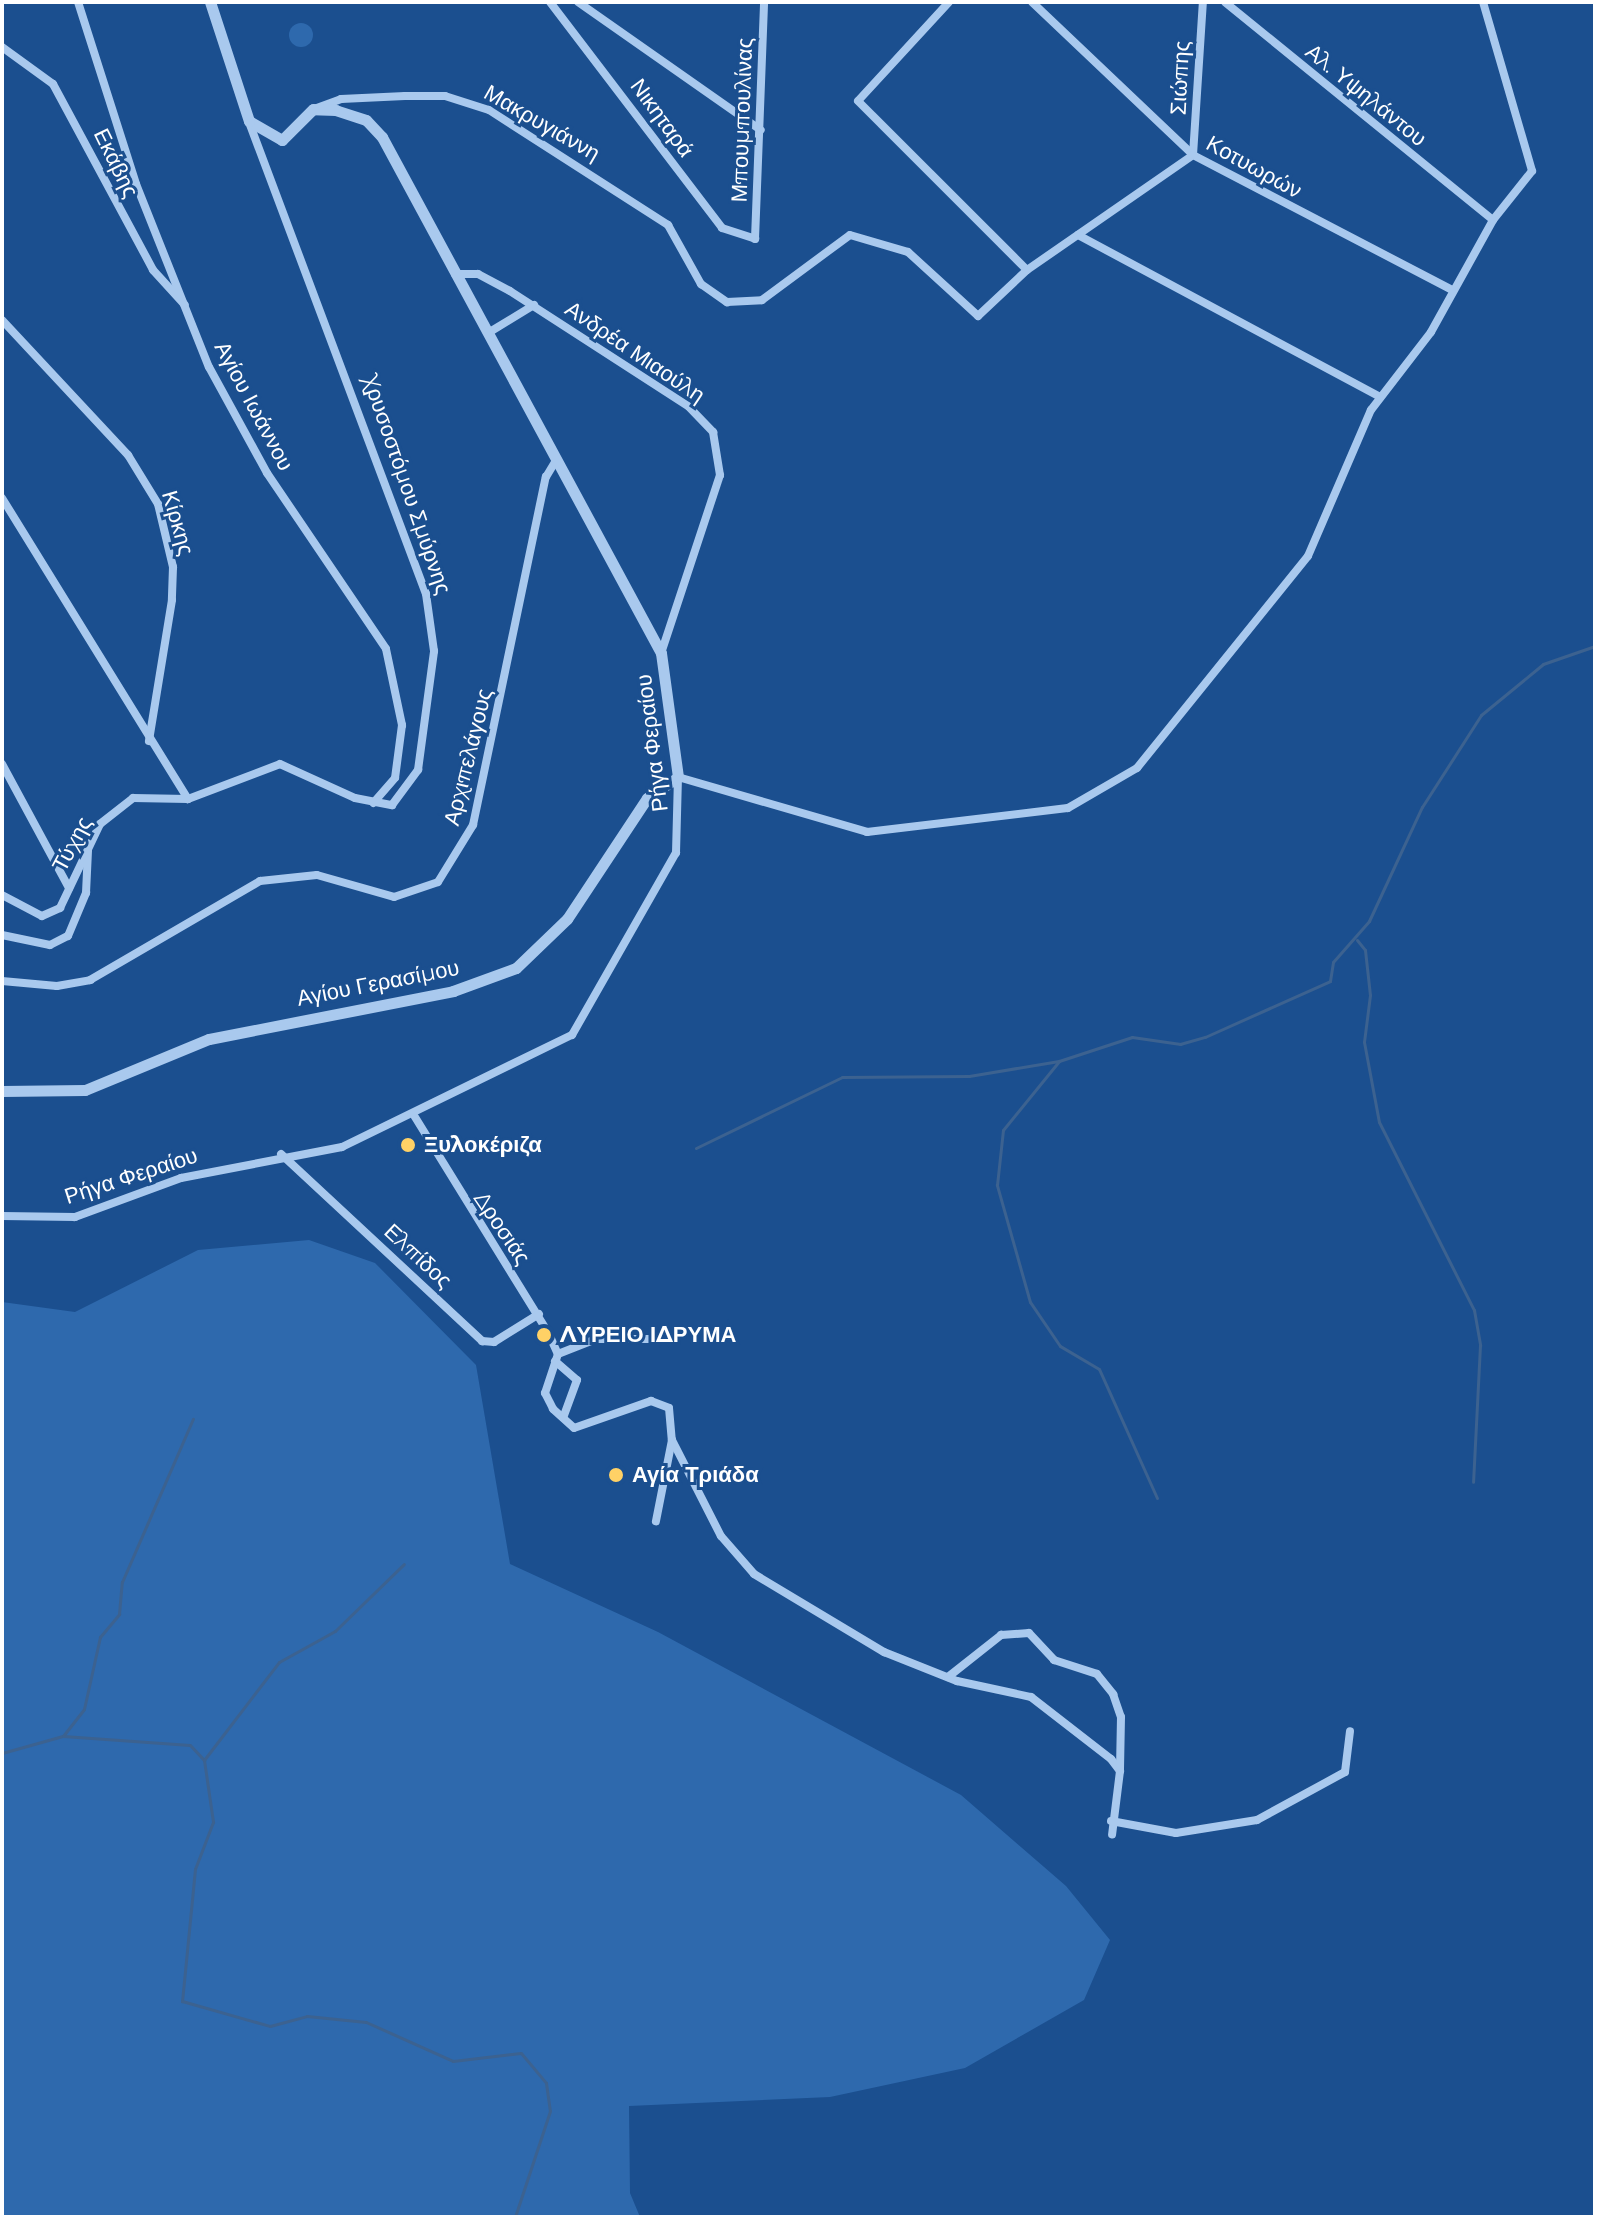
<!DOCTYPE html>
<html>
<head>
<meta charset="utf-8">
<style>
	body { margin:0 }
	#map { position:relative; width:1597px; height:2219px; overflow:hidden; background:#1b4f8f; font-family:Montserrat,sans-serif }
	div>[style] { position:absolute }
	.green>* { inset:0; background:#2e69ad }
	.round { border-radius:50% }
	.stream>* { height:3px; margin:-1.5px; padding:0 1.5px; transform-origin:1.5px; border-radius:1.5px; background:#3c6290 }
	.minor>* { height:8px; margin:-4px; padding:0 4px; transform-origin:4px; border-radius:4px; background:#a9c9ee }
	.tertiary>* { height:11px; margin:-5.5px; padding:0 5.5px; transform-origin:5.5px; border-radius:5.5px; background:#a9c9ee }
	.dots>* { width:22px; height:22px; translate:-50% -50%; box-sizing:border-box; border:4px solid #1b4f8f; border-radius:50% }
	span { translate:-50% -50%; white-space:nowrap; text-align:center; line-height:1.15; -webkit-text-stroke:6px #1b4f8f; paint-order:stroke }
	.street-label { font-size:22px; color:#fff }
	.poi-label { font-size:22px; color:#fff; font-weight:700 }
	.left { translate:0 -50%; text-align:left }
	.frame { position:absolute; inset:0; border:4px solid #fff; pointer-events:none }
</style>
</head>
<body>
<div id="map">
	<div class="green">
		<i class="round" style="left:289px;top:23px;width:24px;height:24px"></i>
		<i style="clip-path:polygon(309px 1240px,375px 1263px,476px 1365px,510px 1564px,658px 1632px,961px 1795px,1066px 1886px,1110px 1940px,1084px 2000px,965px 2068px,830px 2097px,629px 2106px,630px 2193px,640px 2217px,2px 2217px,2px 1302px,75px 1312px,198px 1250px)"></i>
	</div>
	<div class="stream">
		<i style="left:1357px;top:940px;width:13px;rotate:51deg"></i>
		<i style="left:1365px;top:950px;width:45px;rotate:83.7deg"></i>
		<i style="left:1370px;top:995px;width:47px;rotate:97.3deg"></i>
		<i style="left:1364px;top:1042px;width:81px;rotate:79.4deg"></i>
		<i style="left:1379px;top:1122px;width:211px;rotate:63.2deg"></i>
		<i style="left:1474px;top:1310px;width:36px;rotate:80deg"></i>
		<i style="left:1480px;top:1345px;width:137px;rotate:92.9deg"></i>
		<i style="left:696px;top:1148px;width:162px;rotate:-25.9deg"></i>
		<i style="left:842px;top:1077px;width:127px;rotate:-0.5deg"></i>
		<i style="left:969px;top:1076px;width:91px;rotate:-9.5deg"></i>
		<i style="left:1157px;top:1498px;width:141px;rotate:-114.2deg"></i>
		<i style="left:1099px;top:1369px;width:45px;rotate:-149.5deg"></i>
		<i style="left:1060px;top:1346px;width:53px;rotate:-124.3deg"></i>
		<i style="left:1030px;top:1302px;width:122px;rotate:-105.8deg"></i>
		<i style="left:997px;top:1185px;width:55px;rotate:-83.8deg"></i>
		<i style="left:1003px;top:1130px;width:89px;rotate:-50.9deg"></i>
		<i style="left:1059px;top:1061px;width:77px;rotate:-18.2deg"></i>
		<i style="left:1132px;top:1037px;width:49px;rotate:8.3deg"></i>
		<i style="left:1180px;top:1044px;width:26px;rotate:-16deg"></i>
		<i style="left:1205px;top:1037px;width:137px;rotate:-24.1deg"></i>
		<i style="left:1330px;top:981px;width:19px;rotate:-81deg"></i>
		<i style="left:1333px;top:962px;width:55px;rotate:-48.7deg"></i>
		<i style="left:1369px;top:921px;width:126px;rotate:-65.1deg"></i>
		<i style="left:1422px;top:807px;width:109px;rotate:-57.3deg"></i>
		<i style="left:1481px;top:715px;width:80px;rotate:-39.4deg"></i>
		<i style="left:1543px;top:664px;width:55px;rotate:-19.1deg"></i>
		<i style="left:63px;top:1736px;width:34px;rotate:-52deg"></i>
		<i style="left:84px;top:1709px;width:74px;rotate:-77.5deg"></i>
		<i style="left:100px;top:1637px;width:30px;rotate:-50deg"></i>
		<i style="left:119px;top:1614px;width:32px;rotate:-85deg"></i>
		<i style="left:122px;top:1582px;width:178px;rotate:-66.5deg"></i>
		<i style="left:2px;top:1753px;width:63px;rotate:-15.6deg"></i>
		<i style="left:63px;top:1736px;width:127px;rotate:4.1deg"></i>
		<i style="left:190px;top:1745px;width:21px;rotate:47deg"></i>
		<i style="left:204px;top:1760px;width:63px;rotate:81.7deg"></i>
		<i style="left:213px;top:1822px;width:50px;rotate:111deg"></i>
		<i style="left:195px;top:1869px;width:133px;rotate:95.6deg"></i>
		<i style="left:182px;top:2001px;width:91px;rotate:15.9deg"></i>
		<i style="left:270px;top:2026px;width:38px;rotate:-15deg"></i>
		<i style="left:307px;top:2016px;width:59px;rotate:5.8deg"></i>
		<i style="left:366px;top:2022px;width:95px;rotate:24.1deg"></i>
		<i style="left:453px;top:2061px;width:68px;rotate:-6.7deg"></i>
		<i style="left:521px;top:2053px;width:39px;rotate:50deg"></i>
		<i style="left:546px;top:2083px;width:28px;rotate:82deg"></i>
		<i style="left:550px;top:2111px;width:112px;rotate:108.3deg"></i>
		<i style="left:204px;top:1760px;width:123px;rotate:-52.6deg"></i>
		<i style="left:279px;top:1662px;width:64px;rotate:-29deg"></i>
		<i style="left:335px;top:1631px;width:96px;rotate:-44.2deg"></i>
	</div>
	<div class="minor">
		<i style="left:78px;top:2px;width:191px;rotate:72.3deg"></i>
		<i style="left:136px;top:184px;width:197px;rotate:68.3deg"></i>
		<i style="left:209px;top:367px;width:121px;rotate:61.3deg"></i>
		<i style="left:267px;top:473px;width:212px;rotate:55.9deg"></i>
		<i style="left:386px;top:649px;width:78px;rotate:78.1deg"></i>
		<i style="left:402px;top:725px;width:53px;rotate:97.5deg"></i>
		<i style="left:395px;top:778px;width:33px;rotate:131deg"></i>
		<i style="left:550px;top:2px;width:284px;rotate:52.7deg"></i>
		<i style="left:722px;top:228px;width:35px;rotate:18deg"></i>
		<i style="left:755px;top:239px;width:237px;rotate:-87.8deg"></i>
		<i style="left:578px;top:2px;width:223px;rotate:35deg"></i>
		<i style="left:949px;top:2px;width:134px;rotate:132.6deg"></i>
		<i style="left:858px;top:101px;width:239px;rotate:45deg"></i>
		<i style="left:1027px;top:270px;width:202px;rotate:-34.7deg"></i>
		<i style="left:1193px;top:155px;width:153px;rotate:-86.3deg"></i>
		<i style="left:1032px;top:2px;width:222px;rotate:43.5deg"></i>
		<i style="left:1193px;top:155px;width:292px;rotate:27.5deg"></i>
		<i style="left:1483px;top:2px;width:176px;rotate:73.8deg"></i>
		<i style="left:1532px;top:171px;width:63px;rotate:128.5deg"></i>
		<i style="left:2px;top:47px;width:63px;rotate:36deg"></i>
		<i style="left:53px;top:84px;width:211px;rotate:61.7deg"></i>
		<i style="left:153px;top:270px;width:47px;rotate:47.6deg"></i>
		<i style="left:314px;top:109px;width:29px;rotate:-20deg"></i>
		<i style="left:341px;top:99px;width:64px;rotate:-2.7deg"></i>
		<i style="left:405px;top:96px;width:40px"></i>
		<i style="left:445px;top:96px;width:46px;rotate:17.7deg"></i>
		<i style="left:489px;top:110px;width:213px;rotate:32.7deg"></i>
		<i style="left:668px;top:225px;width:68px;rotate:60.8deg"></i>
		<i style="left:701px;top:284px;width:32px;rotate:35deg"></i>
		<i style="left:727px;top:302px;width:35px;rotate:-3deg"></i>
		<i style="left:762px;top:300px;width:109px;rotate:-36.5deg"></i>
		<i style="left:850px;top:235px;width:60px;rotate:16.3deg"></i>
		<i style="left:908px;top:252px;width:95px;rotate:42.4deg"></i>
		<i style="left:978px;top:316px;width:67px;rotate:-43.2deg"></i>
		<i style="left:1078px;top:235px;width:343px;rotate:28.2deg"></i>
		<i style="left:455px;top:274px;width:23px"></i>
		<i style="left:478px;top:274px;width:36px;rotate:28deg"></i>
		<i style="left:510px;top:291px;width:213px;rotate:32.9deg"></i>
		<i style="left:689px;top:407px;width:35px;rotate:46deg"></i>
		<i style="left:713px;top:432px;width:44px;rotate:80.8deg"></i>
		<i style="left:720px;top:475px;width:188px;rotate:108.3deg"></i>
		<i style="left:2px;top:320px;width:185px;rotate:47deg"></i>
		<i style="left:128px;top:455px;width:57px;rotate:58.5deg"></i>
		<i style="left:158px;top:504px;width:65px;rotate:76.6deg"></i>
		<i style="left:173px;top:567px;width:33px;rotate:92deg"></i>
		<i style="left:172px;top:600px;width:143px;rotate:99.3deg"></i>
		<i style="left:488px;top:333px;width:54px;rotate:-31.3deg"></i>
		<i style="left:2px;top:498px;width:354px;rotate:58.3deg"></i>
		<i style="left:2px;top:764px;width:141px;rotate:61.6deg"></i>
		<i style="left:2px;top:895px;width:45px;rotate:27.7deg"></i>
		<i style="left:42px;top:916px;width:20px;rotate:-24deg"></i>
		<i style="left:60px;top:908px;width:93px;rotate:-64.5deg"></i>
		<i style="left:100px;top:824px;width:42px;rotate:-38.2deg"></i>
		<i style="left:133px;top:798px;width:55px;rotate:1deg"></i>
		<i style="left:188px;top:799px;width:98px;rotate:-20.8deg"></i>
		<i style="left:280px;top:764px;width:82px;rotate:24.4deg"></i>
		<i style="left:355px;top:798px;width:38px;rotate:11deg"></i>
		<i style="left:392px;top:805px;width:44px;rotate:-53.4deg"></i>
		<i style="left:418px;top:770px;width:120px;rotate:-82.3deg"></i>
		<i style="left:434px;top:651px;width:58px;rotate:-98deg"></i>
		<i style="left:426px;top:594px;width:504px;rotate:-110.56deg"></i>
		<i style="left:2px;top:935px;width:49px;rotate:11.8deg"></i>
		<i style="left:50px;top:945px;width:20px;rotate:-27deg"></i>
		<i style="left:68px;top:936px;width:47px;rotate:-67.3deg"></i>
		<i style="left:86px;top:893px;width:43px;rotate:-87.3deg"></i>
		<i style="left:2px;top:981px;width:55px;rotate:5.2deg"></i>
		<i style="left:57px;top:986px;width:34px;rotate:-10deg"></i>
		<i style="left:90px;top:980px;width:197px;rotate:-30.2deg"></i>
		<i style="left:260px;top:881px;width:57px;rotate:-6deg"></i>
		<i style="left:317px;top:875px;width:80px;rotate:15.9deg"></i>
		<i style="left:394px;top:897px;width:46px;rotate:-18.8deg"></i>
		<i style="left:438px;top:882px;width:67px;rotate:-58.4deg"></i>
		<i style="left:473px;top:825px;width:356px;rotate:-78.2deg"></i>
		<i style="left:546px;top:477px;width:21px;rotate:-59deg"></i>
		<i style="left:415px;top:1117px;width:253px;rotate:58.3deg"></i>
		<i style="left:548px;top:1332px;width:24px;rotate:66deg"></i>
		<i style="left:558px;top:1354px;width:41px;rotate:108.4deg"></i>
		<i style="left:545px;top:1393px;width:18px;rotate:63deg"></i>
		<i style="left:553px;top:1409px;width:28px;rotate:42deg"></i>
		<i style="left:574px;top:1428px;width:82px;rotate:-19.3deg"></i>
		<i style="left:651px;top:1401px;width:19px;rotate:21deg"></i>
		<i style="left:669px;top:1408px;width:32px;rotate:85deg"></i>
		<i style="left:672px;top:1440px;width:83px;rotate:101.2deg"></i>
		<i style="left:281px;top:1154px;width:275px;rotate:42.9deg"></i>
		<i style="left:482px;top:1341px;width:12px;rotate:5deg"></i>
		<i style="left:494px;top:1342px;width:53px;rotate:-31.9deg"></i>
		<i style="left:2px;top:1216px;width:73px;rotate:0.8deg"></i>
		<i style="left:75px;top:1217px;width:113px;rotate:-20.2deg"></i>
		<i style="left:181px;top:1178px;width:164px;rotate:-10.9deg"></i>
		<i style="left:342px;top:1147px;width:256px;rotate:-26deg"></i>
		<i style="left:572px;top:1035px;width:210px;rotate:-60.3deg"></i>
		<i style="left:676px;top:853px;width:76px;rotate:-88.5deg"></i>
		<i style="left:678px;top:777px;width:197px;rotate:16.2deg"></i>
		<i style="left:867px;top:832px;width:202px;rotate:-6.8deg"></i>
		<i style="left:1068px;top:808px;width:80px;rotate:-30.1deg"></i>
		<i style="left:1137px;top:768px;width:272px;rotate:-51.1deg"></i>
		<i style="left:1308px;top:556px;width:159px;rotate:-66.7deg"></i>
		<i style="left:1371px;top:410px;width:98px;rotate:-52.4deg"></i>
		<i style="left:1431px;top:332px;width:128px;rotate:-61deg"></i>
		<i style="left:1493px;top:220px;width:345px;rotate:-140.9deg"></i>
		<i style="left:558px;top:1354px;width:41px;rotate:-21.5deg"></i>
		<i style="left:596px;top:1339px;width:57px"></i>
		<i style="left:555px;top:1361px;width:29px;rotate:41deg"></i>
		<i style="left:577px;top:1380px;width:40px;rotate:110.2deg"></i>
		<i style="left:672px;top:1440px;width:108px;rotate:63deg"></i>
		<i style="left:721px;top:1536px;width:50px;rotate:49deg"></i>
		<i style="left:754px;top:1574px;width:152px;rotate:31deg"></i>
		<i style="left:884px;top:1652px;width:79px;rotate:21.7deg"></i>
		<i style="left:957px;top:1681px;width:76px;rotate:12.2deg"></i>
		<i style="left:1031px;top:1697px;width:101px;rotate:37.8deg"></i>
		<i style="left:1111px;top:1759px;width:15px;rotate:53deg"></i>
		<i style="left:1120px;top:1771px;width:64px;rotate:97.1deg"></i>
		<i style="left:948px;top:1677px;width:68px;rotate:-38.4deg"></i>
		<i style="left:1001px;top:1635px;width:28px;rotate:-4deg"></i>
		<i style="left:1029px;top:1633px;width:37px;rotate:47deg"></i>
		<i style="left:1054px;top:1660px;width:45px;rotate:18deg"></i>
		<i style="left:1097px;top:1674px;width:26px;rotate:51deg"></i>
		<i style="left:1113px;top:1694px;width:24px;rotate:71deg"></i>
		<i style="left:1121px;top:1717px;width:54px;rotate:91.1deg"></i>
		<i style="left:1111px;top:1821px;width:66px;rotate:10.5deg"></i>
		<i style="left:1176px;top:1833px;width:82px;rotate:-9.1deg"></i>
		<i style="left:1257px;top:1820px;width:100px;rotate:-28.6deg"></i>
		<i style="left:1345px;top:1772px;width:41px;rotate:-83deg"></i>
	</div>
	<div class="tertiary">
		<i style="left:2px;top:1091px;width:83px;rotate:-0.7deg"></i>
		<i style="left:85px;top:1090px;width:134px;rotate:-22.4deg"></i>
		<i style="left:209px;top:1039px;width:249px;rotate:-11.1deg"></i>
		<i style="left:453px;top:991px;width:67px;rotate:-20.1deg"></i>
		<i style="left:516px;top:968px;width:71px;rotate:-43.9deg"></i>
		<i style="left:567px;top:919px;width:145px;rotate:-56.5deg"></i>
		<i style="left:647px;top:798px;width:37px;rotate:-34deg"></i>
		<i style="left:678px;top:777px;width:125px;rotate:-97.8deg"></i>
		<i style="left:661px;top:653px;width:587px;rotate:-118.4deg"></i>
		<i style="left:382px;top:137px;width:23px;rotate:-133deg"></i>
		<i style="left:366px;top:120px;width:32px;rotate:-162deg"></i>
		<i style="left:336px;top:110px;width:23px;rotate:-178deg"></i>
		<i style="left:313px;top:109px;width:44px;rotate:135deg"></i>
		<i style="left:282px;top:140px;width:38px;rotate:-150deg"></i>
		<i style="left:249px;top:121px;width:125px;rotate:-108.1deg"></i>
	</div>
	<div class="dots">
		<i style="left:408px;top:1145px;background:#ffd166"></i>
		<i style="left:544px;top:1335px;background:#ffd166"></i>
		<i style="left:616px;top:1475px;background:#ffd166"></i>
	</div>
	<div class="street-label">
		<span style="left:1180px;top:78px;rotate:-87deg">Σιώπης</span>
		<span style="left:1366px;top:95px;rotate:39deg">Αλ. Υψηλάντου</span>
		<span style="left:662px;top:118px;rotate:54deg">Νικηταρά</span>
		<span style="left:742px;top:120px;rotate:-88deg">Μπουμπουλίνας</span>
		<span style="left:542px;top:123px;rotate:30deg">Μακρυγιάννη</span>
		<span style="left:116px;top:163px;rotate:64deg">Εκάβης</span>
		<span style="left:1254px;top:167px;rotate:29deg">Κοτυωρών</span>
		<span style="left:635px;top:352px;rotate:34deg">Ανδρέα Μιαούλη</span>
		<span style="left:254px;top:406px;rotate:62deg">Αγίου Ιωάννου</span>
		<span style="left:407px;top:485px;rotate:71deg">Χρυσοστόμου Σμύρνης</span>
		<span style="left:178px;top:523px;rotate:74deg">Κίρκης</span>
		<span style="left:652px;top:743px;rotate:-97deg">Ρήγα Φεραίου</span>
		<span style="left:468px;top:757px;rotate:-76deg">Αρχιπελάγους</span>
		<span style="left:72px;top:844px;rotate:-62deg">Τύχης</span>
		<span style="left:378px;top:983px;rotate:-11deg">Αγίου Γερασίμου</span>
		<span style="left:131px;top:1176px;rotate:-18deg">Ρήγα Φεραίου</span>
		<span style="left:502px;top:1228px;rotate:56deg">Δροσιάς</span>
		<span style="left:418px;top:1256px;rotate:43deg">Ελπίδος</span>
	</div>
	<div class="poi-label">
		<span class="left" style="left:424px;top:1145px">Ξυλοκέριζα</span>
		<span class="left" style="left:560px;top:1335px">ΛΥΡΕΙΟ ΙΔΡΥΜΑ</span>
		<span class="left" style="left:632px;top:1475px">Αγία Τριάδα</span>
	</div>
	<div class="frame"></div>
</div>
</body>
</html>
